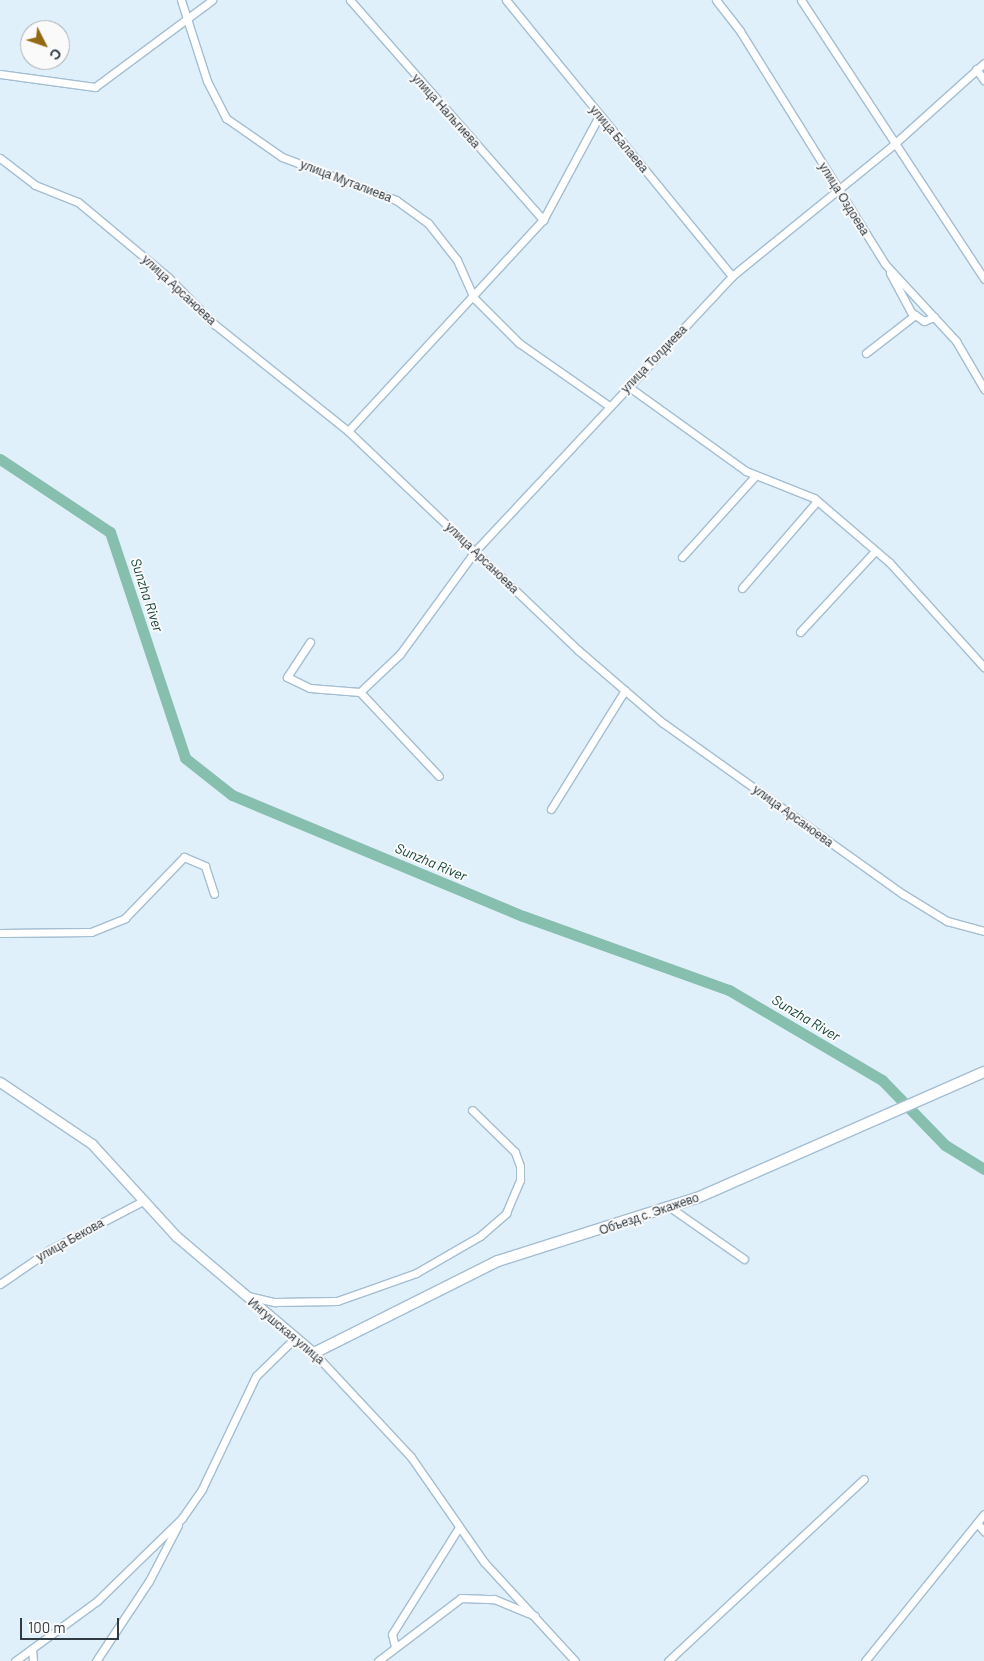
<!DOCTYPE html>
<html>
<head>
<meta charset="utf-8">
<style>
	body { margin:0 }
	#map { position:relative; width:984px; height:1661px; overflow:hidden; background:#e0f0fb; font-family:Barlow,sans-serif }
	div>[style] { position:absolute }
	.river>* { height:11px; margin:-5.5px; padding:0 5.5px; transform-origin:5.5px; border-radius:5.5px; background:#87bfaf }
	.roads { filter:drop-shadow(1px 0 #a4bed1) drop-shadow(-1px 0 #a4bed1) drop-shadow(0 1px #a4bed1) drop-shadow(0 -1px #a4bed1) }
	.minor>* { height:7px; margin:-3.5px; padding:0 3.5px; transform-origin:3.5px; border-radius:3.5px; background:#fff }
	.tertiary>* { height:9px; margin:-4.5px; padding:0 4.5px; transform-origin:4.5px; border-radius:4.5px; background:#fff }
	.secondary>* { height:10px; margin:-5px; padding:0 5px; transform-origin:5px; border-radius:5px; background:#fff }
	span { translate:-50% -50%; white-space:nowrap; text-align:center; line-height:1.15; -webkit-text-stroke:4px #fafafa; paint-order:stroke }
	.street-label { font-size:12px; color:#2f3a42 }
	.water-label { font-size:14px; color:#104237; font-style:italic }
	.north { position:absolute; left:20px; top:20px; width:50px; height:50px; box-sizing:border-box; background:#fafafa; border:1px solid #a9adb0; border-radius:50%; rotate:131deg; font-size:14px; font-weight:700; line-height:20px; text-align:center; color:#2f3a42 }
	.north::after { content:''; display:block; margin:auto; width:18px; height:22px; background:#936a14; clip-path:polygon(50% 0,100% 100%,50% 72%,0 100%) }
	.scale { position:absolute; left:20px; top:1618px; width:99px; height:22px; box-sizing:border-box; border:2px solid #2f3a42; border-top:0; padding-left:6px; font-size:15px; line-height:18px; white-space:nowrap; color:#2f3a42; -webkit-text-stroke:4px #fafafa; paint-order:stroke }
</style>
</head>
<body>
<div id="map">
	<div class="river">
		<i style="left:0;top:459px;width:132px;rotate:33.6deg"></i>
		<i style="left:110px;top:532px;width:238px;rotate:71.6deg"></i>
		<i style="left:185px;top:758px;width:60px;rotate:38.2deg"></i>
		<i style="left:232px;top:795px;width:315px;rotate:22.6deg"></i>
		<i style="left:523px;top:916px;width:219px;rotate:19.8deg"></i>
		<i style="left:729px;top:990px;width:178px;rotate:30.5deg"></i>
		<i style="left:882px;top:1080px;width:91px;rotate:45.9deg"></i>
		<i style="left:945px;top:1145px;width:46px;rotate:31.6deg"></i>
	</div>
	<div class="roads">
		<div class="minor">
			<i style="left:181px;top:0;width:85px;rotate:72.2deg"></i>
			<i style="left:207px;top:81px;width:42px;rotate:62.8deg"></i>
			<i style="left:226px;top:118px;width:68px;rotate:34.9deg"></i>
			<i style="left:282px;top:157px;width:122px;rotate:20.7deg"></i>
			<i style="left:396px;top:200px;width:39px;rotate:36deg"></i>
			<i style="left:428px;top:223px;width:47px;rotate:51.9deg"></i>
			<i style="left:457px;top:260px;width:42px;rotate:65.9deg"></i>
			<i style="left:474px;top:298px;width:64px;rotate:45deg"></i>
			<i style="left:519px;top:343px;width:108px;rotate:34.9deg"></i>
			<i style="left:350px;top:0;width:293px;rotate:48.7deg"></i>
			<i style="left:506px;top:0;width:357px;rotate:50.7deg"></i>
			<i style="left:716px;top:0;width:39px;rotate:52deg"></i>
			<i style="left:740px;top:31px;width:274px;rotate:58.1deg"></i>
			<i style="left:885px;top:264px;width:105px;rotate:47.3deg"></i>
			<i style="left:956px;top:341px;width:56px;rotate:59.7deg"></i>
			<i style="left:801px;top:0;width:334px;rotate:56.7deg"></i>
			<i style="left:976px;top:69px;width:14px;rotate:54deg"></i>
			<i style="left:0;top:74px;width:96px;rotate:7.8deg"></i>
			<i style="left:95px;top:87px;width:146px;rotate:-36.6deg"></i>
			<i style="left:0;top:158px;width:44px;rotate:37.6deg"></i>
			<i style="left:35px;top:185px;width:46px;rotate:21.6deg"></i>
			<i style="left:78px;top:202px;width:117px;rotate:39.8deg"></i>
			<i style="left:168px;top:277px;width:66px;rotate:45.6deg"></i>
			<i style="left:214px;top:324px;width:171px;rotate:38.6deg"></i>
			<i style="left:348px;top:431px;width:318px;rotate:43.6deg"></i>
			<i style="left:578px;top:650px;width:112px;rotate:40.7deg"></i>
			<i style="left:663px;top:723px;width:295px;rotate:35.5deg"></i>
			<i style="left:903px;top:894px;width:52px;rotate:31.5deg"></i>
			<i style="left:947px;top:921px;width:38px;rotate:15deg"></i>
			<i style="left:890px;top:273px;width:44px;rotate:61.7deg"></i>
			<i style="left:911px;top:312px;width:16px;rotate:35deg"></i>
			<i style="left:924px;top:321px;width:11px;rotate:-22deg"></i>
			<i style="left:866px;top:353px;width:62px;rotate:-37.8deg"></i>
			<i style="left:629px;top:387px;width:144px;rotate:35.7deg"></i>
			<i style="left:746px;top:471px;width:73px;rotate:21.7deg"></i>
			<i style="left:814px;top:498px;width:99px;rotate:40.5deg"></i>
			<i style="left:889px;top:562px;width:142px;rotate:47.9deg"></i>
			<i style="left:348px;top:431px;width:287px;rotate:-47.3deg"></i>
			<i style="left:543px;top:220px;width:118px;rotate:-61.7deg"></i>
			<i style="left:682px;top:557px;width:110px;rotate:-47.9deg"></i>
			<i style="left:742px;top:588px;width:115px;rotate:-49.2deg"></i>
			<i style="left:800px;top:632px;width:110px;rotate:-47.2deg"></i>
			<i style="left:310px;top:642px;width:42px;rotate:123.3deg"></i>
			<i style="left:287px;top:677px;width:25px;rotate:26deg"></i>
			<i style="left:310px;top:688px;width:50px;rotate:4.6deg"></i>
			<i style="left:360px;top:692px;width:115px;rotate:46.8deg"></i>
			<i style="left:360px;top:692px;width:55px;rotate:-43.5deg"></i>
			<i style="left:400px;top:654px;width:127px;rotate:-53.9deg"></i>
			<i style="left:475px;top:551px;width:376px;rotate:-46.9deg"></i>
			<i style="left:732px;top:276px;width:208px;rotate:-39.1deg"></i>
			<i style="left:893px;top:145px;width:122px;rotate:-42deg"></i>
			<i style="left:551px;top:809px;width:140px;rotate:-58.1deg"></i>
			<i style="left:0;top:933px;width:91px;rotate:-0.6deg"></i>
			<i style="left:91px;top:932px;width:37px;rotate:-22deg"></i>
			<i style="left:125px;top:918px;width:85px;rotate:-46deg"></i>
			<i style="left:184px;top:857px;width:23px;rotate:23deg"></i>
			<i style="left:205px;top:866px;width:29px;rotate:72deg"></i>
			<i style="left:671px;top:1208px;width:89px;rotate:34.9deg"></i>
			<i style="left:0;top:1284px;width:62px;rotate:-34.5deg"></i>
			<i style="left:51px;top:1249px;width:104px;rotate:-27.6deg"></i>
			<i style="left:248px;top:1296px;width:28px;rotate:13deg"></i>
			<i style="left:275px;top:1302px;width:62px;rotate:-0.9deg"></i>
			<i style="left:337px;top:1301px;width:84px;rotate:-19.5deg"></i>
			<i style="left:416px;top:1273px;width:74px;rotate:-30deg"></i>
			<i style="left:480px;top:1236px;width:35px;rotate:-41deg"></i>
			<i style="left:506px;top:1213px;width:36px;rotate:-67deg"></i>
			<i style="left:520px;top:1180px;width:14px;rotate:-90deg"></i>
			<i style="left:520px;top:1166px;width:15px;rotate:-110deg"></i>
			<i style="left:515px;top:1152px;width:60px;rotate:-135.7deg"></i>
			<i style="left:314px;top:1353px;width:142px;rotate:47deg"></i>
			<i style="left:411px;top:1457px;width:128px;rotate:55.2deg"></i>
			<i style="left:484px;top:1562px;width:134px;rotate:47.4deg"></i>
			<i style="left:977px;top:1523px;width:11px;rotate:49deg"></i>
			<i style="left:395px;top:1647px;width:13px;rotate:-103deg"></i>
			<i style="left:392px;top:1634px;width:126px;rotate:-57.9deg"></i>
			<i style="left:32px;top:1649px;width:12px;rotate:85deg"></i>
			<i style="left:15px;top:1661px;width:102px;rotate:-36.2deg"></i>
			<i style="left:97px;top:1601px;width:119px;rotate:-44.3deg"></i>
			<i style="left:182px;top:1518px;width:35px;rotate:-55deg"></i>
			<i style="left:202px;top:1489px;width:125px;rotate:-64.5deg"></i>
			<i style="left:256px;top:1376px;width:54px;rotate:-44.3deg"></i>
			<i style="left:96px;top:1661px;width:96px;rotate:-56.5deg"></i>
			<i style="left:149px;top:1581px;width:63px;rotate:-62.6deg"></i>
			<i style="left:378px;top:1661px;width:104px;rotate:-37.2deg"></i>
			<i style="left:461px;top:1598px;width:33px;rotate:2deg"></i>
			<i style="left:494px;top:1599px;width:44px;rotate:22.5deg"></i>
			<i style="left:668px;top:1661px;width:267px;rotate:-42.9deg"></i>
			<i style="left:865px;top:1661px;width:189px;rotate:-51deg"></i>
		</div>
		<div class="tertiary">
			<i style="left:0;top:1082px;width:111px;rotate:34deg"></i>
			<i style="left:92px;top:1144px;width:125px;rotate:47.6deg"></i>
			<i style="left:176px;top:1236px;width:181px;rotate:40.3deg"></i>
		</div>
		<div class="secondary">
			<i style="left:314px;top:1353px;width:206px;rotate:-26.6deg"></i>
			<i style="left:498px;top:1261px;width:209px;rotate:-17.6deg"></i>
			<i style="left:697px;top:1198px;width:313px;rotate:-23.7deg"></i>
		</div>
	</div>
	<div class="street-label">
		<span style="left:446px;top:111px;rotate:48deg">улица Нальгиева</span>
		<span style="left:619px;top:139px;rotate:50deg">улица Балаева</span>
		<span style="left:346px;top:181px;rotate:21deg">улица Муталиева</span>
		<span style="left:844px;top:199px;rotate:58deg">улица Оздоева</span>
		<span style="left:179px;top:290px;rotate:43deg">улица Арсаноева</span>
		<span style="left:654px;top:359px;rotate:-46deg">улица Толдиева</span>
		<span style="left:482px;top:558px;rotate:44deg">улица Арсаноева</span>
		<span style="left:793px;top:816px;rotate:36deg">улица Арсаноева</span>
		<span style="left:649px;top:1214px;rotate:-19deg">Объезд с. Экажево</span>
		<span style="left:70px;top:1240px;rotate:-29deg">улица Бекова</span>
		<span style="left:286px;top:1331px;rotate:40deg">Ингушская улица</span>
	</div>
	<div class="water-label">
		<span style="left:147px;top:595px;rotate:72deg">Sunzha River</span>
		<span style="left:431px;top:862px;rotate:23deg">Sunzha River</span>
		<span style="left:806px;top:1018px;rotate:31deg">Sunzha River</span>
	</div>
	<div class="north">С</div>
	<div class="scale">100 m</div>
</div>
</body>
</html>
